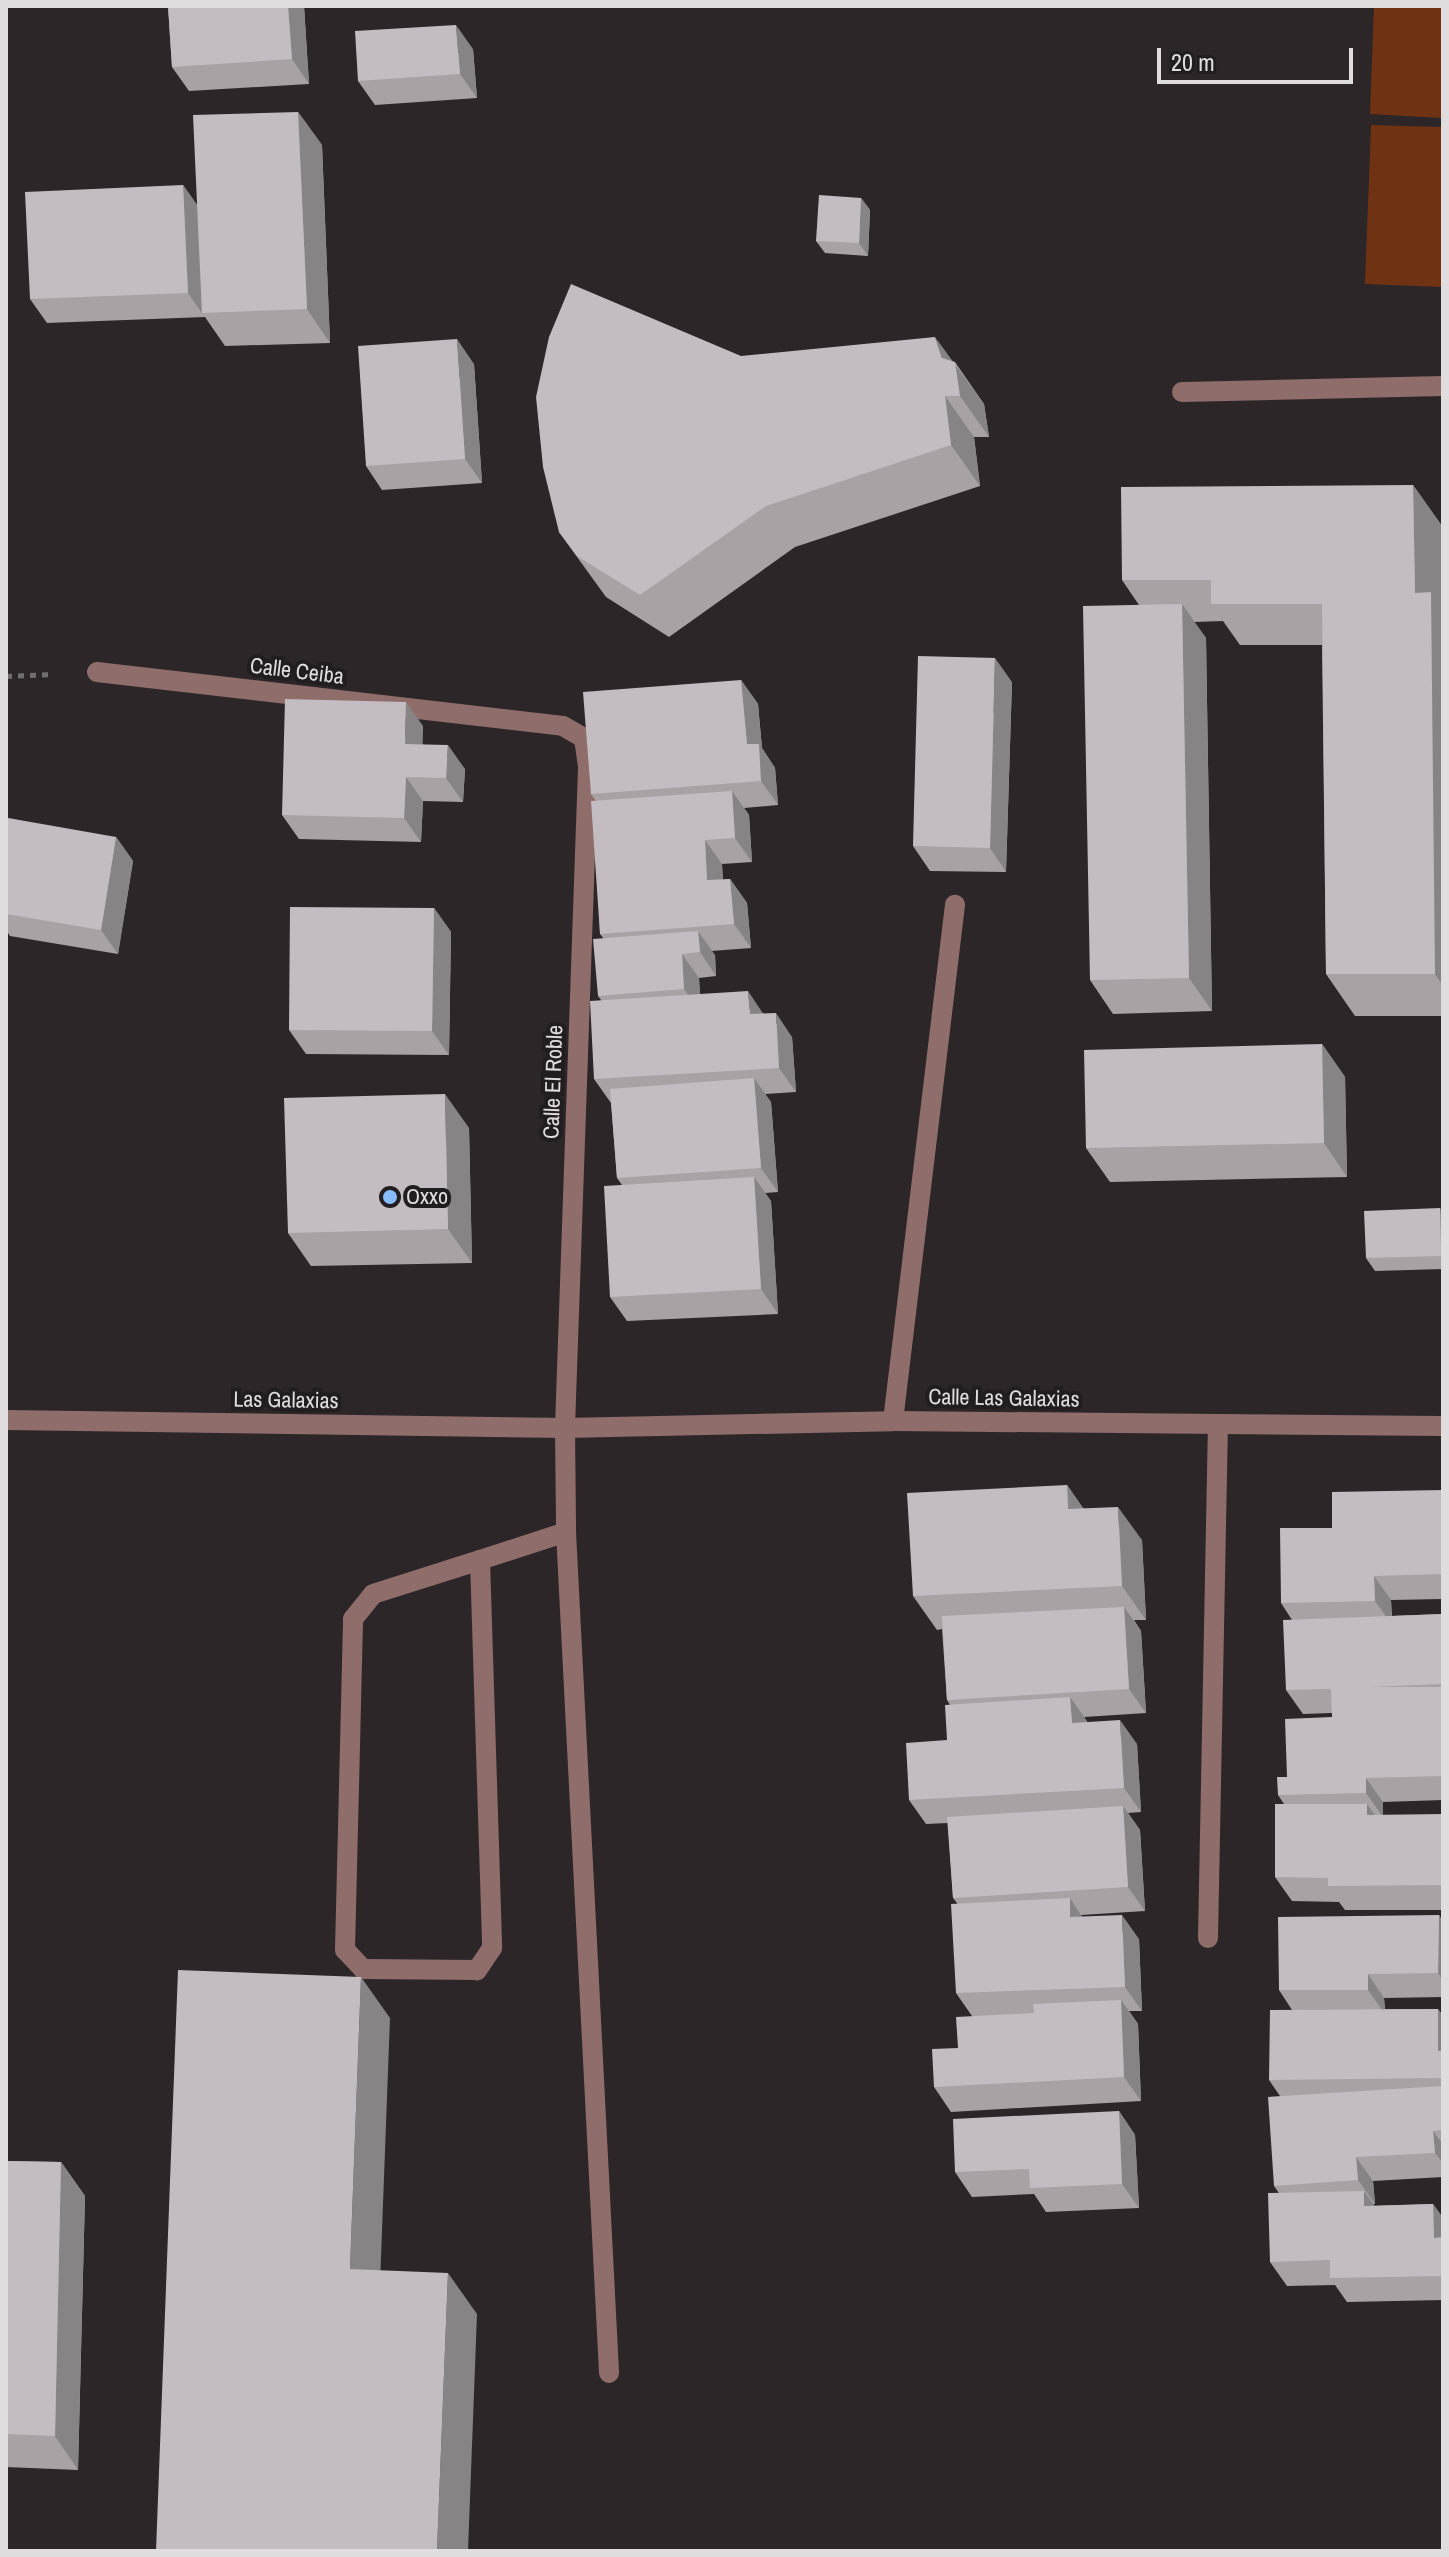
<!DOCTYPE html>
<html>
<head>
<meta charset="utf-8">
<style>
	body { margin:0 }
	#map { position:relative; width:1449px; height:2557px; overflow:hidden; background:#2c2628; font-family:"Archivo Narrow",sans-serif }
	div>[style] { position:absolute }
	.green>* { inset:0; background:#6f3314 }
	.path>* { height:5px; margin-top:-2.5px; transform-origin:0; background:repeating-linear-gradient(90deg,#726d6e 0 6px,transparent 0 12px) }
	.minor>* { height:20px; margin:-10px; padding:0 10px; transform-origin:10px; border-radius:10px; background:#8f6d6a }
	.wall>* { inset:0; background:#a8a2a5 }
	.shaded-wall>* { inset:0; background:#888486 }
	.building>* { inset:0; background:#c3bcc0 }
	.dots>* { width:22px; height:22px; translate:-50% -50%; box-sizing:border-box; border:4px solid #221d1e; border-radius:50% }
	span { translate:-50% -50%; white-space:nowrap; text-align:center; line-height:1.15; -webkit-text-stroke:8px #221d1e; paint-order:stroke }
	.street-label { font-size:22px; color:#e1ddde }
	.poi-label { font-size:22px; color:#e1ddde }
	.left { translate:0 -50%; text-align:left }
	.frame { position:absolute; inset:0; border:8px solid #e1ddde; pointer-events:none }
	.scale { position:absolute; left:1157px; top:48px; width:196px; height:36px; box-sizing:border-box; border:4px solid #e1ddde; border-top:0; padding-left:10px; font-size:24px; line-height:28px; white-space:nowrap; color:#e1ddde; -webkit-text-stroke:6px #221d1e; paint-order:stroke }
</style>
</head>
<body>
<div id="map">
	<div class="green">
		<i style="clip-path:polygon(1374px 6px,1443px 6px,1443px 118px,1370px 114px)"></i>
		<i style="clip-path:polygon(1371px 125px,1443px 127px,1443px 287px,1365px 284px)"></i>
	</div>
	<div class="path">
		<i style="left:6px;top:676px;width:47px;rotate:-2.4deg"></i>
	</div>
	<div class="minor">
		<i style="left:1182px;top:392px;width:261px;rotate:-1.3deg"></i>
		<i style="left:97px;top:672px;width:469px;rotate:6.6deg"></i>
		<i style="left:563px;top:726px;width:24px;rotate:30deg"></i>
		<i style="left:584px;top:738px;width:30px;rotate:82deg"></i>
		<i style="left:588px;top:768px;width:660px;rotate:92deg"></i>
		<i style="left:565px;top:1428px;width:104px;rotate:89.4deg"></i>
		<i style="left:566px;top:1532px;width:842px;rotate:87.07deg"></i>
		<i style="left:6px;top:1420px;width:559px;rotate:0.82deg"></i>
		<i style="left:565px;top:1428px;width:328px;rotate:-1.2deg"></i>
		<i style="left:893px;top:1421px;width:550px;rotate:0.52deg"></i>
		<i style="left:893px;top:1421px;width:520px;rotate:-83.15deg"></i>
		<i style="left:480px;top:1560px;width:388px;rotate:88.2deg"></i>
		<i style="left:492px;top:1948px;width:27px;rotate:124deg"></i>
		<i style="left:477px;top:1970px;width:114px;rotate:-179.5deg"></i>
		<i style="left:363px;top:1969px;width:26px;rotate:-133deg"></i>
		<i style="left:345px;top:1950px;width:331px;rotate:-88.6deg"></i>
		<i style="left:353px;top:1619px;width:32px;rotate:-51deg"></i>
		<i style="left:373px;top:1594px;width:112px;rotate:-17.6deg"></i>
		<i style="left:480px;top:1560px;width:90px;rotate:-18deg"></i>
		<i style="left:1208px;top:1938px;width:514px;rotate:-88.89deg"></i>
	</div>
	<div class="wall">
		<i style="clip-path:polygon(168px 6px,304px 6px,309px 84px,189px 91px,172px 67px)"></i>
		<i style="clip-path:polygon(473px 49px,477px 98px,375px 105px,358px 81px)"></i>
		<i style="clip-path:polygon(298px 112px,322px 145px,330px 343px,225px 346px,205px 317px,47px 323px,30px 299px,183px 185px,197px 205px)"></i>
		<i style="clip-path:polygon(861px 198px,870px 210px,868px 256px,825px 253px,816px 241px)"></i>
		<i style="clip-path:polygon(741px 356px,955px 362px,984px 404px,989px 437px,974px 437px,980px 486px,795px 547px,669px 637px,606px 597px,559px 532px)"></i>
		<i style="clip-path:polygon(474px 364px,482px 483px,382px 490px,366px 466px)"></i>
		<i style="clip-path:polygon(1413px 485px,1442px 526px,1443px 607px,1443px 1016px,1355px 1016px,1326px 974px,1322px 645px,1240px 645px,1223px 621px,1194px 622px,1206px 638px,1212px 1011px,1113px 1014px,1090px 980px,1139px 605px,1122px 580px)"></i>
		<i style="clip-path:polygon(741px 680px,758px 704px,762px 748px,775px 768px,778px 805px,744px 808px,749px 815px,752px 862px,722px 864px,723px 880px,730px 879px,747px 903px,751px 948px,711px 951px,715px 955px,716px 976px,699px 978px,700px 994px,763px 1013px,792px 1037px,796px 1092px,765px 1094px,771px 1102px,778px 1192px,765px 1193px,771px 1201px,778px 1314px,627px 1321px,610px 1297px,622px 1185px,617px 1178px,611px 1103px,594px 1079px,601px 1000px,598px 996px,604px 939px,600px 934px,596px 801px,591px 794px)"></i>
		<i style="clip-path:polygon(1012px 682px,1006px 872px,930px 871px,913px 846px)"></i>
		<i style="clip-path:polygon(423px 726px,422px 744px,465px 769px,463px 802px,423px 801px,421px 842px,299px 839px,282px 815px)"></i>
		<i style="clip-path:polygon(6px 832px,116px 837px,133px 861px,118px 954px,10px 936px,6px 930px)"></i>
		<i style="clip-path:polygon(434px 908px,451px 932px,449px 1055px,306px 1054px,289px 1030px)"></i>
		<i style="clip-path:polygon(1322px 1044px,1345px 1077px,1347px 1177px,1110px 1182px,1086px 1148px)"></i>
		<i style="clip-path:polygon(469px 1128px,472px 1263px,311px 1266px,288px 1233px)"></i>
		<i style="clip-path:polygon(1443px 1212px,1443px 1269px,1375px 1271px,1366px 1258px)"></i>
		<i style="clip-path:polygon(1067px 1485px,1083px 1508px,1142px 1540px,1146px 1620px,1134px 1620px,1141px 1631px,1146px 1713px,1084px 1717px,1087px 1722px,1137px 1744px,1141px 1812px,1128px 1813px,1140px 1830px,1145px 1911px,1081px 1915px,1082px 1917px,1139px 1939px,1142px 2011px,1129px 2011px,1138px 2024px,1141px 2101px,951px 2112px,934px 2087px,958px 2048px,972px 2016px,956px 1993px,957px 1903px,953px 1898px,948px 1823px,926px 1824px,909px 1800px,947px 1740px,950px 1705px,947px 1700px,942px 1629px,937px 1630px,913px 1596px)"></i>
		<i style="clip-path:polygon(1443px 1490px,1443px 1599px,1391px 1600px,1392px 1616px,1443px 1614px,1443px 1800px,1383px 1802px,1383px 1815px,1443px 1815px,1443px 1910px,1345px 1910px,1339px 1902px,1292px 1901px,1275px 1877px,1284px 1804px,1278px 1795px,1287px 1777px,1332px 1717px,1332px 1713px,1303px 1714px,1286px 1690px,1292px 1620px,1281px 1603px,1332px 1528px)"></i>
		<i style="clip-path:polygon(1439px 1915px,1443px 1922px,1443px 1997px,1384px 1998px,1385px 2009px,1438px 2009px,1443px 2016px,1443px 2177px,1373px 2181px,1375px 2204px,1373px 2204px,1374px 2206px,1433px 2204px,1443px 2218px,1443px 2300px,1347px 2302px,1335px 2285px,1287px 2286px,1270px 2262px,1279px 2193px,1274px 2186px,1280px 2096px,1269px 2080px,1292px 2010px,1279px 1990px)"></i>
		<i style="clip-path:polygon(1119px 2111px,1135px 2135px,1139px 2208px,1046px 2212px,1034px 2194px,972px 2197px,955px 2172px)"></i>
		<i style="clip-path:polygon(6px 2161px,61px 2162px,85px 2196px,78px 2470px,6px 2467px)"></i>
	</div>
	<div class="shaded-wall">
		<i style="clip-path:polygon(288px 6px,304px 6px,309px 84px,292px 59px)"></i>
		<i style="clip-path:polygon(456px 25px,473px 49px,477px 98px,460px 74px)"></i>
		<i style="clip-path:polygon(298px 112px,322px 145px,330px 343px,307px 309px)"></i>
		<i style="clip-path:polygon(183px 185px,200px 209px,202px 313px,188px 293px)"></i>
		<i style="clip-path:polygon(861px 198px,870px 210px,868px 256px,859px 243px)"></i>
		<i style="clip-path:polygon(935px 337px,984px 404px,989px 437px,960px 396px,942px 358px)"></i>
		<i style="clip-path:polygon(457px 339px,474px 364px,482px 483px,465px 459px)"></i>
		<i style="clip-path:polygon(945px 396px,974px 437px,980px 486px,951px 445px)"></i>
		<i style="clip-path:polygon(1413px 485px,1442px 526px,1443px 607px,1443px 986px,1435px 974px,1415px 593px)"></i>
		<i style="clip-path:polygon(1182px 604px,1206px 638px,1212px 1011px,1189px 978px)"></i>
		<i style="clip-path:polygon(995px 658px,1012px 682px,1006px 872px,990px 848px)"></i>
		<i style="clip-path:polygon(741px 680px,758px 704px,762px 748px,775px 768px,778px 805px,761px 781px,747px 744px)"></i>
		<i style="clip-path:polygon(406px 702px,423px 726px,422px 768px,405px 744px)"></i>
		<i style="clip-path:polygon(448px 745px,465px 769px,463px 802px,446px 778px)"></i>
		<i style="clip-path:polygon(406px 777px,423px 801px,421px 842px,404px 818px)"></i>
		<i style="clip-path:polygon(732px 791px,749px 815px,752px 862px,735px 838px)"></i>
		<i style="clip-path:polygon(116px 837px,133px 861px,118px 954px,101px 930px)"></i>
		<i style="clip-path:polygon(705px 840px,722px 864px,724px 904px,707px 880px)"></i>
		<i style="clip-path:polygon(730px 879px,747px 903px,751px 948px,734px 924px)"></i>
		<i style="clip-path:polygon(434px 908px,451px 932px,449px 1055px,432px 1031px)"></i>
		<i style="clip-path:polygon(698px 931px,715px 955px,716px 976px,700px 952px)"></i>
		<i style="clip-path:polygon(682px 954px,699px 978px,701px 1013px,684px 989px)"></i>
		<i style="clip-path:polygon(748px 991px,764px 1015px,750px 1014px)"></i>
		<i style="clip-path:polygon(776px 1013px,792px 1037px,796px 1092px,779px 1068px)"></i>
		<i style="clip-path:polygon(1322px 1044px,1345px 1077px,1347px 1177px,1324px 1143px)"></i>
		<i style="clip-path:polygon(754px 1078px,771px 1102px,778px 1192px,761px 1168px)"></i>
		<i style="clip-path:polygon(445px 1094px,469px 1128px,472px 1263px,448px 1229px)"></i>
		<i style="clip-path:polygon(754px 1177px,771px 1201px,778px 1314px,761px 1289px)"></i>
		<i style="clip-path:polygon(1440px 1208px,1443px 1212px,1443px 1258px,1441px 1256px)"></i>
		<i style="clip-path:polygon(1067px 1485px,1090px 1519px,1068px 1509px)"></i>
		<i style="clip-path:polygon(1118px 1507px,1142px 1540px,1146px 1620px,1122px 1586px)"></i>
		<i style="clip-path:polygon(1374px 1576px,1391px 1600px,1392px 1625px,1375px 1601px)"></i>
		<i style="clip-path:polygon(1124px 1607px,1141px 1631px,1146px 1713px,1129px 1689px)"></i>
		<i style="clip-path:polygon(1070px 1697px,1087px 1721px,1088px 1747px,1072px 1723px)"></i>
		<i style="clip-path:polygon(1120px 1720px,1137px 1744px,1141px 1812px,1124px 1788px)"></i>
		<i style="clip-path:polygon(1366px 1778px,1383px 1802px,1383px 1817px,1366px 1793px)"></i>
		<i style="clip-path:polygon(1367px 1804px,1384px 1828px,1367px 1815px)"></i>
		<i style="clip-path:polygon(1123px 1806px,1140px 1830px,1145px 1911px,1128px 1887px)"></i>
		<i style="clip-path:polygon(1070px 1898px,1086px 1923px,1070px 1917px)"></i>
		<i style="clip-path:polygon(1122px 1915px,1139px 1939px,1142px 2011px,1125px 1987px)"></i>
		<i style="clip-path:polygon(1439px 1915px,1443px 1922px,1443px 1980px,1438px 1973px)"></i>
		<i style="clip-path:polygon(1368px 1974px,1384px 1998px,1385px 2014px,1368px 1990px)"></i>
		<i style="clip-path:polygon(361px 1977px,390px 2018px,379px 2310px,350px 2269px)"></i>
		<i style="clip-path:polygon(1121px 2000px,1138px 2024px,1141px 2101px,1124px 2077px)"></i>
		<i style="clip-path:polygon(1438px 2009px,1443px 2016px,1443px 2057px,1438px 2051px)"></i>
		<i style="clip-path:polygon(1119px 2111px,1135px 2135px,1139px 2208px,1122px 2184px)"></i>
		<i style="clip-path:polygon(1433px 2131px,1443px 2144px,1443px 2163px,1435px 2153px)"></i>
		<i style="clip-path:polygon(1356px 2157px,1373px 2181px,1375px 2204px,1358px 2180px)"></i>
		<i style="clip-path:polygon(61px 2162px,85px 2196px,78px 2470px,55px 2436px)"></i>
		<i style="clip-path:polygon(1364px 2191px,1381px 2215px,1364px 2206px)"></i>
		<i style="clip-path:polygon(1433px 2204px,1443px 2218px,1443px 2250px,1434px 2238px)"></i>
		<i style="clip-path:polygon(448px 2273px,477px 2314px,468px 2551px,437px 2551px)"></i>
	</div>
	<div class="building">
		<i style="clip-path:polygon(168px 6px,288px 6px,292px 59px,172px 67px)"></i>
		<i style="clip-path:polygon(456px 25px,460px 74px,358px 81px,355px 31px)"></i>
		<i style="clip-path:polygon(298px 112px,307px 309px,202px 313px,193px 115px)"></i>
		<i style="clip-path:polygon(183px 185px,188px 293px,30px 299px,25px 192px)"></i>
		<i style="clip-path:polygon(819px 195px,861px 198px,859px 243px,816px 241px)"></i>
		<i style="clip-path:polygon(571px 284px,741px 356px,935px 337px,942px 358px,955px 362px,960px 396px,945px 396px,951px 445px,766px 506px,640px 595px,577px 556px,559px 532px,543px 467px,536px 397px,549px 337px)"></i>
		<i style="clip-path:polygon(457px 339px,465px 459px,366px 466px,358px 346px)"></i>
		<i style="clip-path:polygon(1413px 485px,1415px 593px,1431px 592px,1435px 974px,1326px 974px,1322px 604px,1211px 604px,1211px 580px,1122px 580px,1121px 487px)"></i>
		<i style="clip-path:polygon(1182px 604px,1189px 978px,1090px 980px,1083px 606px)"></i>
		<i style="clip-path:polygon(918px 656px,995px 658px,990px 848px,913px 846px)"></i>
		<i style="clip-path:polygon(741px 680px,747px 744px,759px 744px,761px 781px,591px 794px,583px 692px)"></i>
		<i style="clip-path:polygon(285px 699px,406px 702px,405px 744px,448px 745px,446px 778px,406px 777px,404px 818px,282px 815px)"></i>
		<i style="clip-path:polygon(732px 791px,735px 838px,705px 840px,707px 880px,730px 879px,734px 924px,600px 934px,591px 801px)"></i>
		<i style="clip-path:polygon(8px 818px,116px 837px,101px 930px,6px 914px,6px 832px)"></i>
		<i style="clip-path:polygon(290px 907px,434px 908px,432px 1031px,289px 1030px)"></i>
		<i style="clip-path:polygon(698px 931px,700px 952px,682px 954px,684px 989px,598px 996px,593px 939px)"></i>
		<i style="clip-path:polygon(748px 991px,750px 1014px,776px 1013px,779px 1068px,594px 1079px,590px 1001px)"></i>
		<i style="clip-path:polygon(1322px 1044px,1324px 1143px,1086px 1148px,1084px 1050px)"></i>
		<i style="clip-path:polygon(754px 1078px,761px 1168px,617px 1178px,610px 1089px)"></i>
		<i style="clip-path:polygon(445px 1094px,448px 1229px,288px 1233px,284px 1098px)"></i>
		<i style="clip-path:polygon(754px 1177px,761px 1289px,610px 1297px,604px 1186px)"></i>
		<i style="clip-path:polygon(1440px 1208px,1441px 1256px,1366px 1258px,1364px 1211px)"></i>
		<i style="clip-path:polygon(1067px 1485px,1068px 1509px,1118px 1507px,1122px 1586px,913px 1596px,907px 1493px)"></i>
		<i style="clip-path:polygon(1443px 1490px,1443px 1574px,1374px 1576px,1375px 1601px,1281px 1603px,1280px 1528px,1332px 1528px,1332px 1492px)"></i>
		<i style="clip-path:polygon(1124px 1607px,1129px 1689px,947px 1700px,942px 1616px)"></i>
		<i style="clip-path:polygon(1443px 1614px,1443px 1684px,1370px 1687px,1441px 1687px,1442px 1700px,1443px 1700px,1443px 1735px,1441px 1735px,1443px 1776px,1366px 1778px,1366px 1793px,1278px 1795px,1277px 1777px,1287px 1777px,1285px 1719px,1332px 1717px,1331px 1689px,1286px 1690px,1283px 1620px)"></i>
		<i style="clip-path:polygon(1070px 1697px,1072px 1723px,1120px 1720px,1124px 1788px,909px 1800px,906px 1743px,947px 1740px,945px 1705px)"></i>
		<i style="clip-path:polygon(1275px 1804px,1367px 1804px,1367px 1815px,1443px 1814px,1443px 1885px,1328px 1886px,1328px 1878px,1275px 1877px)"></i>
		<i style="clip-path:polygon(1123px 1806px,1128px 1887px,953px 1898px,947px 1817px)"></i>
		<i style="clip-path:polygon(1070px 1898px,1070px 1917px,1122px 1915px,1125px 1987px,956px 1993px,951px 1904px)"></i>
		<i style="clip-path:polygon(1439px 1915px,1438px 1973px,1368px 1974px,1368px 1990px,1279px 1990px,1278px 1917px)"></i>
		<i style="clip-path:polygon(178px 1970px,361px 1977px,350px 2269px,448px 2273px,437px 2551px,156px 2551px)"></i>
		<i style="clip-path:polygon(1121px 2000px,1124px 2077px,934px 2087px,932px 2049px,958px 2048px,956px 2017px,1034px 2013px,1033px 2004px)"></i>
		<i style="clip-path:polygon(1438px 2009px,1438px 2051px,1443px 2051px,1443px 2078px,1269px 2080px,1270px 2010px)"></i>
		<i style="clip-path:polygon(1443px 2086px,1443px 2130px,1433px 2131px,1435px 2153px,1356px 2157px,1358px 2180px,1274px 2186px,1268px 2097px)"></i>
		<i style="clip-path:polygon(1119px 2111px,1122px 2184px,1030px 2188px,1029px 2169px,955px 2172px,953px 2119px)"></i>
		<i style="clip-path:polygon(6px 2161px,61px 2162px,55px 2436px,6px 2434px)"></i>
		<i style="clip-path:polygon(1364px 2191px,1364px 2206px,1433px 2204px,1434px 2238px,1443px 2237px,1443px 2276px,1330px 2278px,1330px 2260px,1270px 2262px,1268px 2193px)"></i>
	</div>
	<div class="dots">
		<i style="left:390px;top:1197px;background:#87bbfb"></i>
	</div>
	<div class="street-label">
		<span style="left:297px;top:671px;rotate:7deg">Calle Ceiba</span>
		<span style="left:553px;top:1082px;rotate:-88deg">Calle El Roble</span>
		<span style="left:1004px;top:1398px;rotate:1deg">Calle Las Galaxias</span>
		<span style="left:286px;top:1400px;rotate:1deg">Las Galaxias</span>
	</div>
	<div class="poi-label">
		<span class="left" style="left:406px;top:1197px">Oxxo</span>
	</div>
	<div class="frame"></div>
	<div class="scale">20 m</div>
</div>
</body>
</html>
